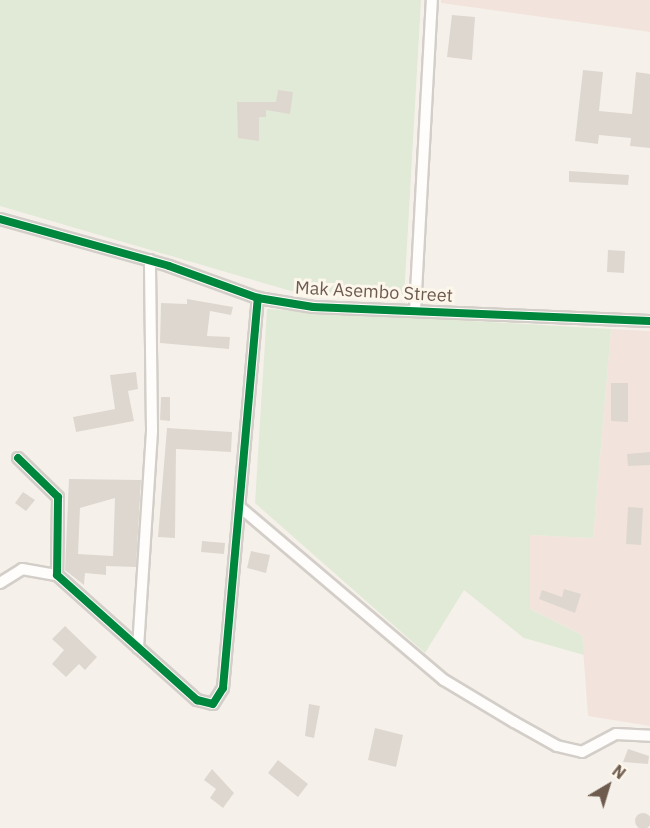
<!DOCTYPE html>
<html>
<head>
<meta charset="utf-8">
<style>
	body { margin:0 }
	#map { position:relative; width:650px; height:828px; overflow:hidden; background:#f5f1ea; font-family:"IBM Plex Sans",sans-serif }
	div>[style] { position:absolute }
	.commercial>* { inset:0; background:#f2e4dc }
	.green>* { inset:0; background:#e1ead6 }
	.building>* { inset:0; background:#ded7d0 }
	.round { border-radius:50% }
	.roads { filter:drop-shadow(2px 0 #d3cec8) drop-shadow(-2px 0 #d3cec8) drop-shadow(0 2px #d3cec8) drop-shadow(0 -2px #d3cec8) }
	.street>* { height:10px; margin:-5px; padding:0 5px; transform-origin:5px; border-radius:5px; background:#fefdfc }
	.cycleway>* { height:8px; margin:-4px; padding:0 4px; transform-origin:4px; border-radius:4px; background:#00873e }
	span { translate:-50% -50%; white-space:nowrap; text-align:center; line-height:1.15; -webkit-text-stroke:6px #fcf6eb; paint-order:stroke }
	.street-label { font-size:18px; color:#6e5b4e }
	.north { position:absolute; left:578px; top:756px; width:60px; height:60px; -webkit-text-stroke:4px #fcf6eb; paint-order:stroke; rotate:38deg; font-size:16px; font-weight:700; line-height:24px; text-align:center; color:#6e5b4e }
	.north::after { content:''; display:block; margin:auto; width:21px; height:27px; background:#6e5b4e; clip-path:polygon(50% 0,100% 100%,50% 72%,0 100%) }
</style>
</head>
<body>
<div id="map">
	<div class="commercial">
		<i style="clip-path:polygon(441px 0,650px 0,650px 32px,441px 3px)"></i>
		<i style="clip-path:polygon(611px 329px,650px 331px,650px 726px,588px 716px,582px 635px,530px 609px,530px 535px,593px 538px)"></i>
	</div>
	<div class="green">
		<i style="clip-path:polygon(0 0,421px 0,404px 298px,291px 291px,0 206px)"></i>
		<i style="clip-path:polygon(267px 309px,611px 329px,593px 538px,530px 535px,530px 609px,582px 635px,584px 655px,524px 638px,464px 590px,425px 653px,255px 503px)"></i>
	</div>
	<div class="building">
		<i style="clip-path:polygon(452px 15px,475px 17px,472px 60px,447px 57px)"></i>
		<i style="clip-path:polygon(583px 70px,603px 72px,599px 111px,632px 114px,636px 72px,650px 74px,650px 148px,630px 146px,631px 138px,599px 135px,598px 144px,575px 141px)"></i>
		<i style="clip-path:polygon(278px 90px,293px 92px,290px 114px,266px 110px,266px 117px,259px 117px,259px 141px,238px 138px,237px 102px,276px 102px)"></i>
		<i style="clip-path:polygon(569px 171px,629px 175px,628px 185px,569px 182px)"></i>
		<i style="clip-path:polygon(608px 250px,625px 251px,624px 273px,607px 272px)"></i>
		<i style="clip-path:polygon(187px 299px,233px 307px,231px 315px,210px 311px,207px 336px,230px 337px,229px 349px,160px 343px,161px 303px,187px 304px)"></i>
		<i style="clip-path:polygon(136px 372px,138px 389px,128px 391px,134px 421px,76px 432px,73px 417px,115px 409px,110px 375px)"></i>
		<i style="clip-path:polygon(611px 383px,628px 383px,628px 422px,611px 421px)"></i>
		<i style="clip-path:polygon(161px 397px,170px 397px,170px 421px,160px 420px)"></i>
		<i style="clip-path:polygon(167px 428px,232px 432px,231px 452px,176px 449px,175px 538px,158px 537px)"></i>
		<i style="clip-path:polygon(650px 452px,650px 465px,628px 466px,627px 454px)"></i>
		<i style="clip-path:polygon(evenodd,69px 479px,141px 480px,136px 567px,106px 566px,106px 575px,85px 573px,84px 585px,65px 570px,69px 479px,115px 498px,113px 556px,78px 554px,80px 508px,115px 498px)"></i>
		<i style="clip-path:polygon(23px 492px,35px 500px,26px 511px,15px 503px)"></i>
		<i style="clip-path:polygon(628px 507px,643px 508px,641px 545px,626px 544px)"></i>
		<i style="clip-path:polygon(202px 541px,225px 543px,224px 554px,201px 552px)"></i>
		<i style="clip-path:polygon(251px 551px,270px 555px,266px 573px,247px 568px)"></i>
		<i style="clip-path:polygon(564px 589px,581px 594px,575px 613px,539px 599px,542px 590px,562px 597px)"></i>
		<i style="clip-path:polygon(65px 626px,97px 657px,85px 670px,79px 664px,66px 677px,52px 664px,64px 650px,52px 639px)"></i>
		<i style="clip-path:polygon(309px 704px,320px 706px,314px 738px,305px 736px)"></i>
		<i style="clip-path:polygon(375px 728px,403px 735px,396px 767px,368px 760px)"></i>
		<i style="clip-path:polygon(628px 749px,649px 756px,648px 764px,623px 762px)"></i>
		<i style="clip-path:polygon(278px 760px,308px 784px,298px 797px,268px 773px)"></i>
		<i style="clip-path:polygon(212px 769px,234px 793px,223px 808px,210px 798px,216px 789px,204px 780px)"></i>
		<i class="round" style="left:635px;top:813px;width:16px;height:16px"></i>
	</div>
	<div class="roads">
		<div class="street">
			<i style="left:0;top:219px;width:175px;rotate:15.5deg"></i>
			<i style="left:169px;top:266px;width:95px;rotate:19.8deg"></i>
			<i style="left:258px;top:298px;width:56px;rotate:9.3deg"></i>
			<i style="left:313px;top:307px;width:337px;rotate:2.4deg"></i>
			<i style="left:415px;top:311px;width:311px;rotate:-86.9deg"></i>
			<i style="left:18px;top:458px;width:56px;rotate:44.3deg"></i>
			<i style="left:58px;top:497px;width:78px;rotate:90.7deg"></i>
			<i style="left:57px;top:575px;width:188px;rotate:41.8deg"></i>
			<i style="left:197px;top:700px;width:16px;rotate:14deg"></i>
			<i style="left:213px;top:704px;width:19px;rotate:-58deg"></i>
			<i style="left:223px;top:688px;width:392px;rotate:-84.9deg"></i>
			<i style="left:241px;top:508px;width:266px;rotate:40.3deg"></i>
			<i style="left:444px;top:680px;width:82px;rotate:31deg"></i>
			<i style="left:514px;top:722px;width:49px;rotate:29.2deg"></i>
			<i style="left:557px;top:746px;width:26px;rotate:13deg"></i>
			<i style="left:582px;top:752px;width:38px;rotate:-28deg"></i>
			<i style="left:616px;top:734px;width:34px;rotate:3deg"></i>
			<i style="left:0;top:583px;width:26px;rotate:-32deg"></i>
			<i style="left:22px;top:569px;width:36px;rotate:10deg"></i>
			<i style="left:138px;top:648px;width:218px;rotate:-86.3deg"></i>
			<i style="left:152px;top:430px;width:170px;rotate:-90.7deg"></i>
		</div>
	</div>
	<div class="cycleway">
		<i style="left:0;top:219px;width:175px;rotate:15.5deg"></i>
		<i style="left:169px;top:266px;width:95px;rotate:19.8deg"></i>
		<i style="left:258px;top:298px;width:56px;rotate:9.3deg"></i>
		<i style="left:313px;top:307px;width:337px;rotate:2.4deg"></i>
		<i style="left:18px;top:458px;width:56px;rotate:44.3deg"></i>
		<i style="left:58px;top:497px;width:78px;rotate:90.7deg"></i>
		<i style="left:57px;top:575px;width:188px;rotate:41.8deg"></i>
		<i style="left:197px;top:700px;width:16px;rotate:14deg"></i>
		<i style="left:213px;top:704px;width:19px;rotate:-58deg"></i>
		<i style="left:223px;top:688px;width:392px;rotate:-84.9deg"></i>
	</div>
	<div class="street-label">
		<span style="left:374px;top:292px;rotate:3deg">Mak Asembo Street</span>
	</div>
	<div class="north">N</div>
</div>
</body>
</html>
